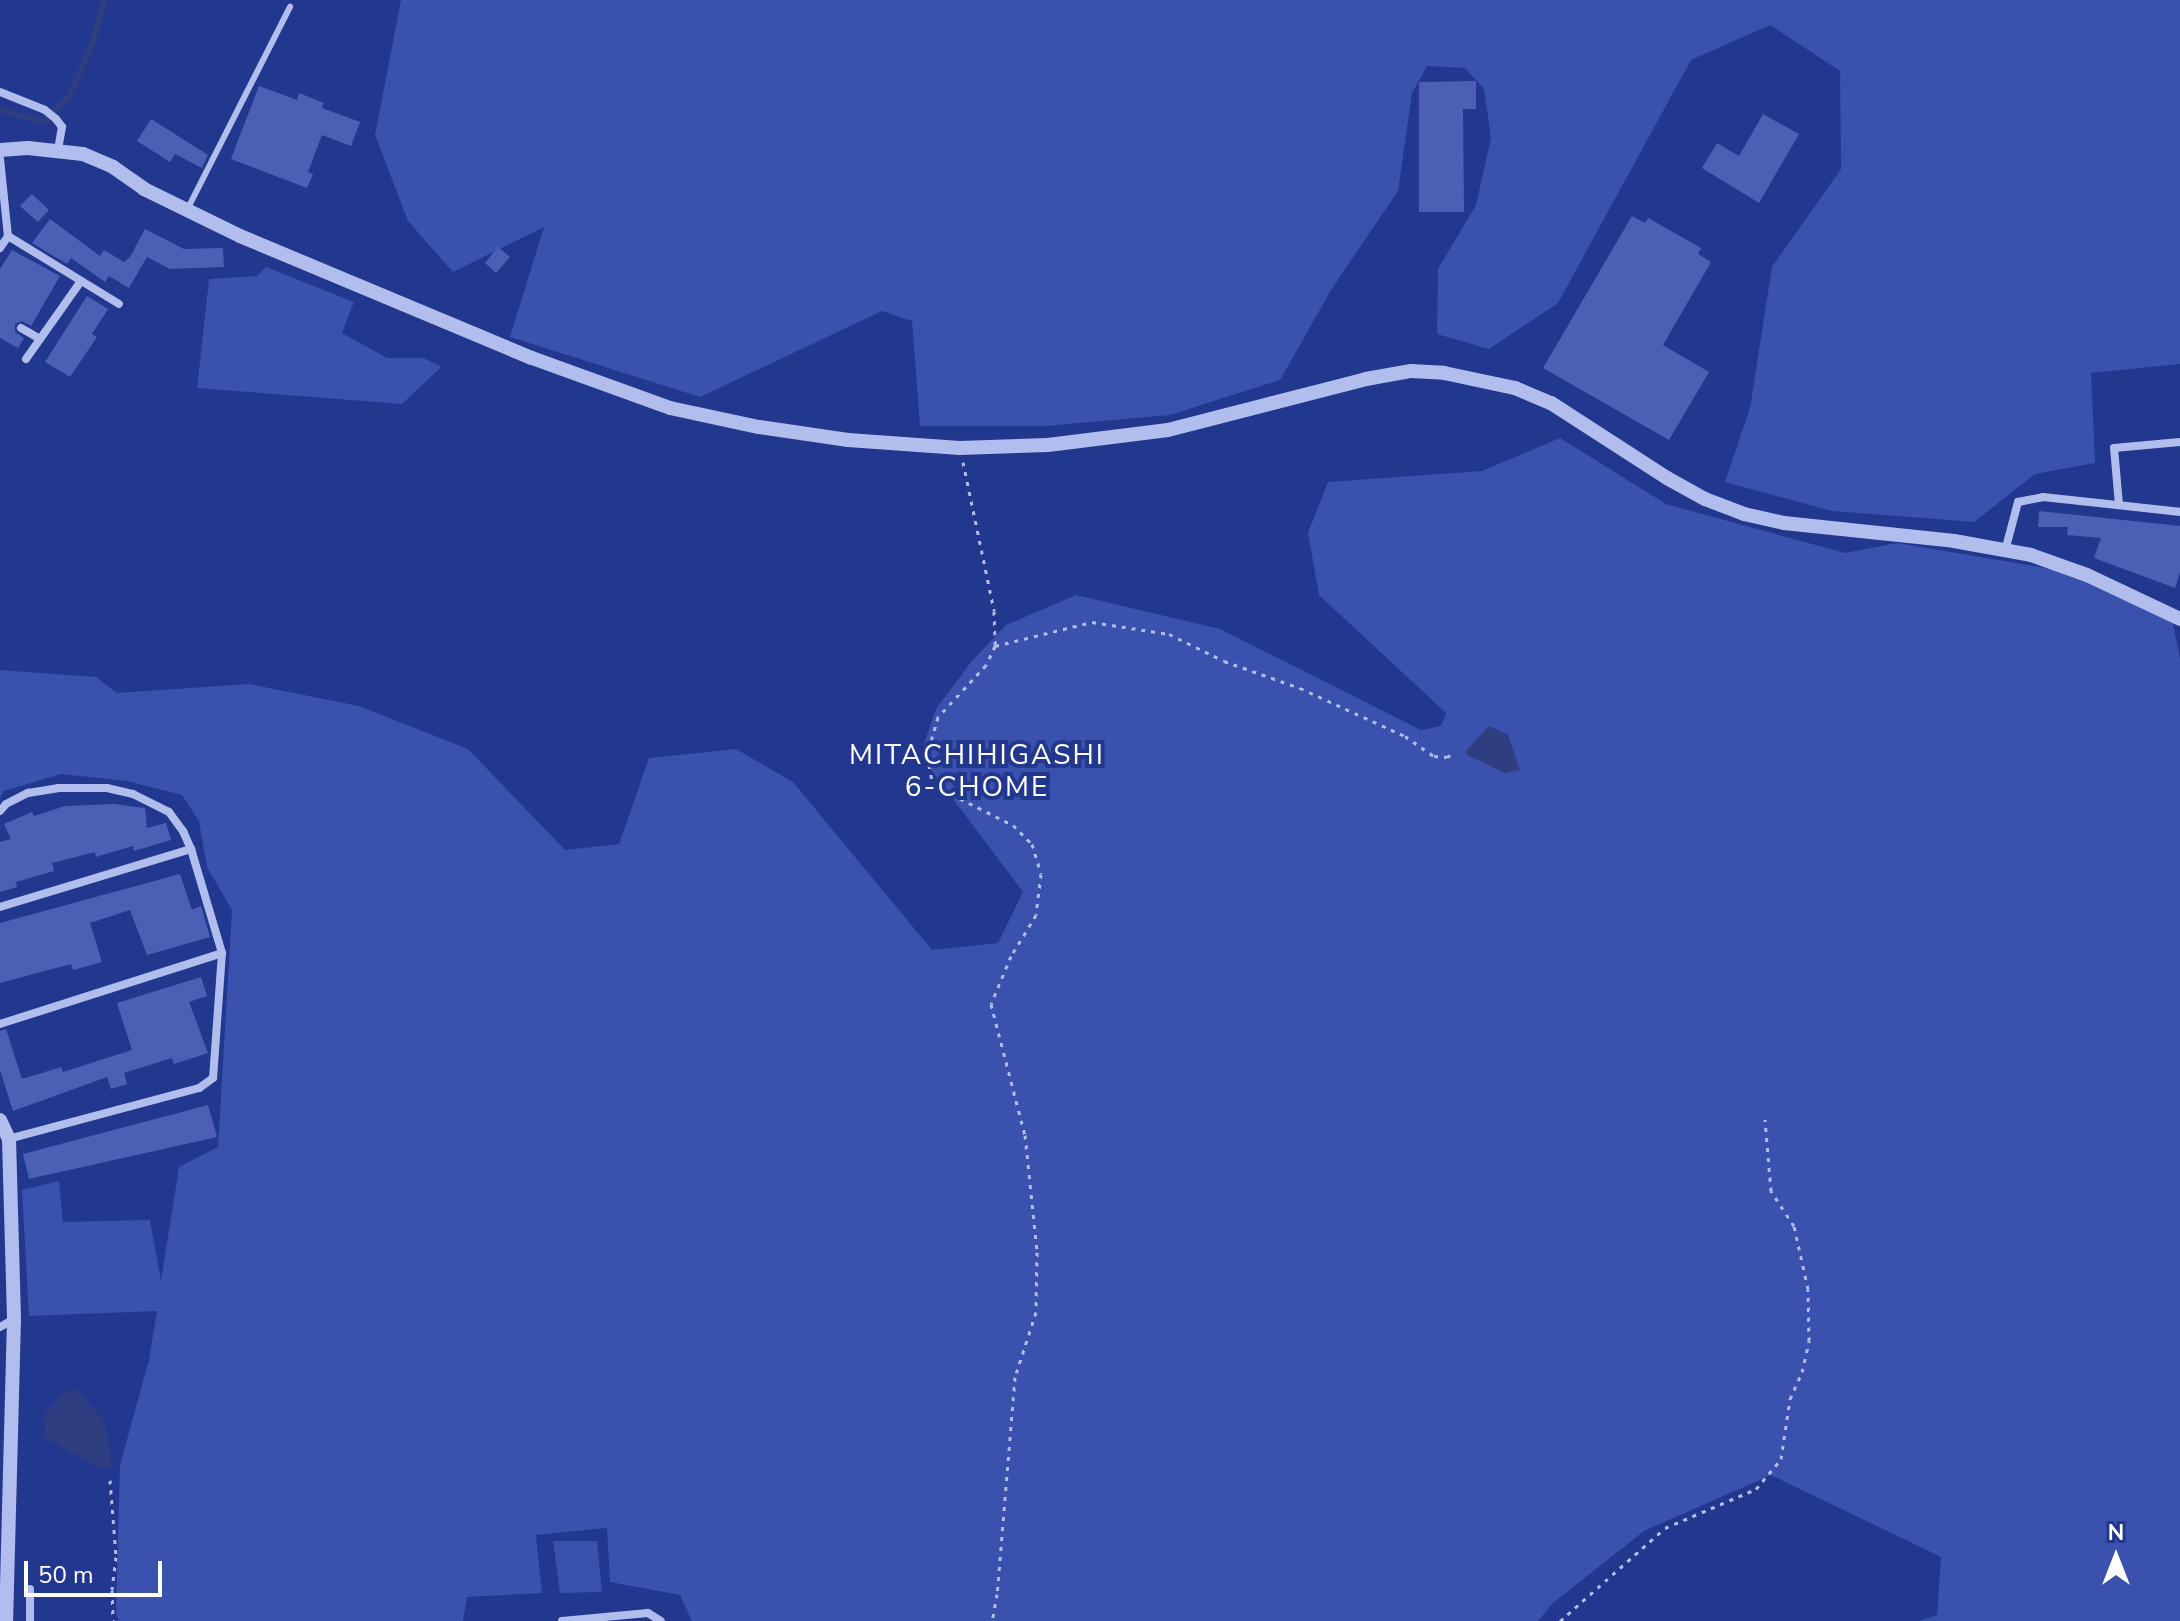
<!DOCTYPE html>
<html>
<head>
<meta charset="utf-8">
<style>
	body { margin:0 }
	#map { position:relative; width:2180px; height:1621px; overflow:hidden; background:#22378e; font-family:"Nunito Sans",sans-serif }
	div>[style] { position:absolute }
	.green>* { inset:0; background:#3a51ad }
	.water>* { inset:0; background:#2e3e80 }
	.stream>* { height:6px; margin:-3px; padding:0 3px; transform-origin:3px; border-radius:3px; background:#2e3e80 }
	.building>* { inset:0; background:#4b60b5 }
	.path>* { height:3px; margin-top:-1.5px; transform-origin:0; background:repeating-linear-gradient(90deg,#b1bdec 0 4px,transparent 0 10px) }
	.service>* { height:6px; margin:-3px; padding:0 3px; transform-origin:3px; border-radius:3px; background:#b1bdec }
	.minor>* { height:8px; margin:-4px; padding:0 4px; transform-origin:4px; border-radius:4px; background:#b1bdec }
	.tertiary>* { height:14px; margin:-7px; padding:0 7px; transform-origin:7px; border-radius:7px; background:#b1bdec }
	span { translate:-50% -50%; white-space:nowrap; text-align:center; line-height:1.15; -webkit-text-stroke:8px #22378e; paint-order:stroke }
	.neighbourhood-label { font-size:28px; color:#fff; letter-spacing:2px }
	.north { position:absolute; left:2076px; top:1517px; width:80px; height:80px; -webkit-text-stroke:6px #22378e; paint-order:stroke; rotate:0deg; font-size:22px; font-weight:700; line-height:32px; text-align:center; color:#fff }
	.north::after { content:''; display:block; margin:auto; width:28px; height:36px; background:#fff; clip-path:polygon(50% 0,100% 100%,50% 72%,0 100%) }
	.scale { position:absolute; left:24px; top:1561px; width:138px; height:36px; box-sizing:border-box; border:4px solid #fff; border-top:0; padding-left:10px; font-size:24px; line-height:28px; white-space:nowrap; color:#fff; -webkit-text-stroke:6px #22378e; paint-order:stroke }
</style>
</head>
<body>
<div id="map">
	<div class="green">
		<i style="clip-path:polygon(401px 0,2180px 0,2180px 364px,2091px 373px,2095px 463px,2035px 474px,1974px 522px,1832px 511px,1725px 482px,1750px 408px,1772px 267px,1841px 169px,1840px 71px,1770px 25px,1691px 60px,1558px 303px,1489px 349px,1437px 334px,1438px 269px,1476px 205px,1491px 138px,1484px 89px,1465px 68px,1427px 66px,1412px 93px,1398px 191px,1331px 290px,1280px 380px,1170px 415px,1045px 426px,920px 426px,912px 321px,882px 311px,700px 397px,510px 337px,544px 227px,453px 272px,408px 221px,375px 135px)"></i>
		<i style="clip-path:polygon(266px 267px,354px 302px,342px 333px,387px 358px,424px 358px,441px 367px,402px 404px,197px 388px,209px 279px,257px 276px)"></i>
		<i style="clip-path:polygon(1560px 438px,1666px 504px,1845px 553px,1897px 543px,2064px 571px,2173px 623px,2180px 659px,2180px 1621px,1919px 1621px,1937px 1615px,1941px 1557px,1771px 1475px,1644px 1531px,1553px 1603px,1538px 1621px,692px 1621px,680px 1595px,610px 1582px,607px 1528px,536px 1535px,542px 1593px,467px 1597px,463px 1621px,119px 1621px,116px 1613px,120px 1465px,149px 1360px,157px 1311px,29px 1316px,22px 1190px,59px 1181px,63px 1222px,150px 1220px,161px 1281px,179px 1167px,218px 1147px,232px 910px,207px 867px,199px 821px,182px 795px,127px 781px,61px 774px,4px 791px,0 798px,0 670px,96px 677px,117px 693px,249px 684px,359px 706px,468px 749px,565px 850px,619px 844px,649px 758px,736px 749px,793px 782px,932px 950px,998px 943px,1023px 892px,920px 755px,936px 709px,971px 662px,1006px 625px,1076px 595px,1220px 629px,1421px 730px,1441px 726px,1446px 713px,1319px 595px,1308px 533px,1328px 482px,1482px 471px)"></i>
		<i style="clip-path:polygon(553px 1541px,597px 1541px,602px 1592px,560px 1593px)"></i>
	</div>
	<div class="water">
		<i style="clip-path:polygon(1489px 726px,1508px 735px,1520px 770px,1505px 773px,1467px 755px,1466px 751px)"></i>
		<i style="clip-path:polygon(73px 1389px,79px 1391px,105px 1422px,112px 1467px,98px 1467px,45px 1438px,44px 1415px,63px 1393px)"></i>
	</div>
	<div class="stream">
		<i style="left:0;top:110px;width:46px;rotate:15.3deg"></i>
		<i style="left:44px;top:122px;width:36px;rotate:-46deg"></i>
		<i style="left:69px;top:96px;width:54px;rotate:-65.8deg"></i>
		<i style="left:91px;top:47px;width:49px;rotate:-73.4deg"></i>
	</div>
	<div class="building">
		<i style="clip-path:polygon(1476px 81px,1476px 109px,1463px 109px,1464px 212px,1419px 212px,1419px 82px)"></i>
		<i style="clip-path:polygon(259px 86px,297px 100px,299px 93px,324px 103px,322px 108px,360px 122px,351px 146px,322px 135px,308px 172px,313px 174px,307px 188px,231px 159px)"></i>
		<i style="clip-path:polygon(1763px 114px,1799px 134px,1759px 203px,1702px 168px,1717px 143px,1739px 156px)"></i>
		<i style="clip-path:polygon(151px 119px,208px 155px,202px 168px,175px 154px,170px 162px,137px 141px)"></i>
		<i style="clip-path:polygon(32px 194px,49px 210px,38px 222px,20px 206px)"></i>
		<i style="clip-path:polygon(1632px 216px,1645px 223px,1648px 218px,1701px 248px,1698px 254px,1711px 262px,1663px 345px,1709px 372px,1669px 440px,1543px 368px)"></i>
		<i style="clip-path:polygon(50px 219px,100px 256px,104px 250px,124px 262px,130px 257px,145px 229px,184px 249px,223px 248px,224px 267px,170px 269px,147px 257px,129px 288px,109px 276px,105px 282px,71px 258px,67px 264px,32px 243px)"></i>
		<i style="clip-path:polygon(498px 247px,510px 257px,496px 273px,485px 263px)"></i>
		<i style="clip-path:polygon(12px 250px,60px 276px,31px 326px,22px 321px,15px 324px,15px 332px,24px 338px,18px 348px,0 338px,0 269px)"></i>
		<i style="clip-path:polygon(87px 296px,108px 309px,92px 334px,97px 337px,70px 377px,45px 362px)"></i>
		<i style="clip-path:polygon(2039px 511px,2180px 526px,2180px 572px,2175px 588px,2094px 558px,2101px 538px,2067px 535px,2068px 527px,2038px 527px)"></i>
		<i style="clip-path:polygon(114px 804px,145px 808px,147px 828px,166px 823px,171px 840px,134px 851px,133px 846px,96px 857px,95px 852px,52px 863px,54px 871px,16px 882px,17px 887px,0 892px,0 842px,11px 839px,4px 824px,32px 812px,34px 816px,65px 806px)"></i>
		<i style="clip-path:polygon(180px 874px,192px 910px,201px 906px,210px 937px,147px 955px,130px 910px,90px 923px,102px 962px,73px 970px,71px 964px,0 983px,0 923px)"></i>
		<i style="clip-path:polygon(201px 977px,207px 996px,189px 1002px,208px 1053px,174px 1064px,172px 1058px,124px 1073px,127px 1084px,111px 1089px,107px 1077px,13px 1111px,0 1070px,0 1031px,6px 1029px,22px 1079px,61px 1067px,63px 1072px,132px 1050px,117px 1003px)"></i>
		<i style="clip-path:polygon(208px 1105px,217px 1137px,29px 1179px,23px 1154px)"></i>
	</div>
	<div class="path">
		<i style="left:963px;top:462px;width:152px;rotate:78.2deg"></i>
		<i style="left:994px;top:611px;width:35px;rotate:88deg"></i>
		<i style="left:995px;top:646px;width:21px;rotate:115deg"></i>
		<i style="left:986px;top:665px;width:71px;rotate:132.7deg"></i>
		<i style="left:938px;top:717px;width:40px;rotate:106deg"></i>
		<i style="left:927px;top:755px;width:31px;rotate:79deg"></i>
		<i style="left:933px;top:785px;width:89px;rotate:26.6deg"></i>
		<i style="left:1013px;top:825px;width:27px;rotate:45deg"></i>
		<i style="left:1032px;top:844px;width:31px;rotate:73deg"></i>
		<i style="left:1041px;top:874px;width:41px;rotate:97deg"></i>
		<i style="left:1036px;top:915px;width:48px;rotate:121.4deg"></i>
		<i style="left:1011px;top:956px;width:52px;rotate:112.6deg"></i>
		<i style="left:991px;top:1004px;width:135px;rotate:75.5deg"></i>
		<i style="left:1025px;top:1135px;width:118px;rotate:84.1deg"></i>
		<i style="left:1037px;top:1252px;width:60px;rotate:91deg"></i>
		<i style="left:1036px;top:1312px;width:68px;rotate:107.9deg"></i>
		<i style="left:1015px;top:1377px;width:218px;rotate:94.7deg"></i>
		<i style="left:997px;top:1594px;width:27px;rotate:100deg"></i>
		<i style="left:995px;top:646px;width:100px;rotate:-13.9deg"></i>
		<i style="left:1092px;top:622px;width:78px;rotate:8.9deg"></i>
		<i style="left:1169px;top:634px;width:61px;rotate:26.1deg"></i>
		<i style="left:1224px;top:661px;width:81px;rotate:19.6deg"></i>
		<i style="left:1300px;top:688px;width:115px;rotate:24.6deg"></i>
		<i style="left:1405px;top:736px;width:35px;rotate:35deg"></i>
		<i style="left:1434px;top:756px;width:13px;rotate:4deg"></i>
		<i style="left:1447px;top:757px;width:10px;rotate:-29deg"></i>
		<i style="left:110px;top:1480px;width:77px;rotate:85.5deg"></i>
		<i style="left:116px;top:1557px;width:33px;rotate:97deg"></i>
		<i style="left:112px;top:1590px;width:31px;rotate:88deg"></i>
		<i style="left:1560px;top:1621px;width:140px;rotate:-41.5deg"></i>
		<i style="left:1665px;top:1528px;width:99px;rotate:-23.2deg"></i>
		<i style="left:1756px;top:1489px;width:39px;rotate:-50deg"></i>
		<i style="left:1781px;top:1459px;width:61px;rotate:-81.5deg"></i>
		<i style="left:1790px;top:1399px;width:30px;rotate:-66deg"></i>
		<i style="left:1802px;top:1372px;width:32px;rotate:-77deg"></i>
		<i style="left:1809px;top:1341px;width:52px;rotate:-91.1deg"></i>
		<i style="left:1808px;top:1289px;width:65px;rotate:-102.5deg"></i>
		<i style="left:1794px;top:1226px;width:42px;rotate:-123.3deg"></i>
		<i style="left:1771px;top:1191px;width:72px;rotate:-94.8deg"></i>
	</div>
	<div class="service">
		<i style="left:187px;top:210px;width:228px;rotate:-63.1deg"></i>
	</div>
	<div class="minor">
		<i style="left:0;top:92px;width:48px;rotate:21.8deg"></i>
		<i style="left:45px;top:110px;width:14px;rotate:39deg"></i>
		<i style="left:56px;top:119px;width:10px;rotate:53deg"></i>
		<i style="left:62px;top:127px;width:23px;rotate:100deg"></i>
		<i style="left:0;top:159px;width:77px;rotate:84.1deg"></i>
		<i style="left:8px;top:236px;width:130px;rotate:31.5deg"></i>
		<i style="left:0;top:248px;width:14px;rotate:-56deg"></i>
		<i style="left:21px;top:328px;width:22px;rotate:30deg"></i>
		<i style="left:26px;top:359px;width:95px;rotate:-54.8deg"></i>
		<i style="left:2119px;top:505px;width:57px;rotate:-95deg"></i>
		<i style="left:2114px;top:448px;width:66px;rotate:-5.2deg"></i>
		<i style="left:2005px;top:551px;width:51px;rotate:-75.1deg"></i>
		<i style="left:2018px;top:502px;width:25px;rotate:-11deg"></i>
		<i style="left:2043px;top:497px;width:138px;rotate:6.2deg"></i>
		<i style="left:0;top:811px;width:9px;rotate:-49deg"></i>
		<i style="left:6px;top:804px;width:25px;rotate:-27deg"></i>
		<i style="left:28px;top:793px;width:30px;rotate:-9deg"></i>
		<i style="left:58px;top:788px;width:49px"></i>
		<i style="left:107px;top:788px;width:27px;rotate:13deg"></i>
		<i style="left:133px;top:794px;width:40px;rotate:26.6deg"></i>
		<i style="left:169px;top:812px;width:24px;rotate:54deg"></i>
		<i style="left:183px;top:831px;width:20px;rotate:66deg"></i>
		<i style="left:0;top:907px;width:200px;rotate:-16.9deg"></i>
		<i style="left:191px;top:849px;width:109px;rotate:73.4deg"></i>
		<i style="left:222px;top:953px;width:125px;rotate:94.1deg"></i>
		<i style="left:213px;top:1078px;width:17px;rotate:144deg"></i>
		<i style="left:199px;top:1088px;width:197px;rotate:165deg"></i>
		<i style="left:0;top:1024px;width:233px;rotate:-17.7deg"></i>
		<i style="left:0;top:1327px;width:16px;rotate:-30deg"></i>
		<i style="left:30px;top:1589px;width:32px;rotate:90deg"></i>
		<i style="left:562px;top:1621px;width:86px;rotate:-5.3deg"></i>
		<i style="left:648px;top:1613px;width:15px;rotate:32deg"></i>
	</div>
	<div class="tertiary">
		<i style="left:0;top:150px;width:28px;rotate:-4deg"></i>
		<i style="left:28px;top:148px;width:55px;rotate:6.2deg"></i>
		<i style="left:83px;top:154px;width:33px;rotate:23deg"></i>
		<i style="left:113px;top:167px;width:38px;rotate:35deg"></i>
		<i style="left:144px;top:189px;width:107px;rotate:26.1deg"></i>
		<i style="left:240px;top:236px;width:316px;rotate:22.7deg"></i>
		<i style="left:532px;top:358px;width:147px;rotate:19.9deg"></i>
		<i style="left:670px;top:408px;width:91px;rotate:12.1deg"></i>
		<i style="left:759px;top:427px;width:90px;rotate:8.3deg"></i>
		<i style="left:848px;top:440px;width:112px;rotate:4.1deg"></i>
		<i style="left:960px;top:448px;width:88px;rotate:-2deg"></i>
		<i style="left:1048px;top:445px;width:121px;rotate:-7.1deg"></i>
		<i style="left:1168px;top:430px;width:204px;rotate:-14.4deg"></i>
		<i style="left:1366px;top:379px;width:46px;rotate:-10.1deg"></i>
		<i style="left:1411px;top:371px;width:33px;rotate:3deg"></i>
		<i style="left:1444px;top:373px;width:73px;rotate:11.9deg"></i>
		<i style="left:1515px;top:388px;width:39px;rotate:23deg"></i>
		<i style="left:1551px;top:403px;width:138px;rotate:32.9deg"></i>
		<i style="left:1667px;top:478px;width:43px;rotate:28.9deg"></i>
		<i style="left:1705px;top:499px;width:42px;rotate:21deg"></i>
		<i style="left:1744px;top:514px;width:41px;rotate:12.7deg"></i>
		<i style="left:1784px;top:523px;width:171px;rotate:6deg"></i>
		<i style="left:1954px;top:541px;width:78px;rotate:10.3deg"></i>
		<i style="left:2031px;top:555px;width:59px;rotate:19.7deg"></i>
		<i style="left:2087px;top:575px;width:103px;rotate:25.3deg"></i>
		<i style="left:0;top:1120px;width:21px;rotate:65deg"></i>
		<i style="left:9px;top:1139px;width:180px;rotate:88.4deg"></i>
		<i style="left:14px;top:1319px;width:302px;rotate:91.5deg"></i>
	</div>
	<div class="neighbourhood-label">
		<span style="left:977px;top:771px">MITACHIHIGASHI<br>6-CHOME</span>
	</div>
	<div class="north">N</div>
	<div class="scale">50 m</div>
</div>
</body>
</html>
